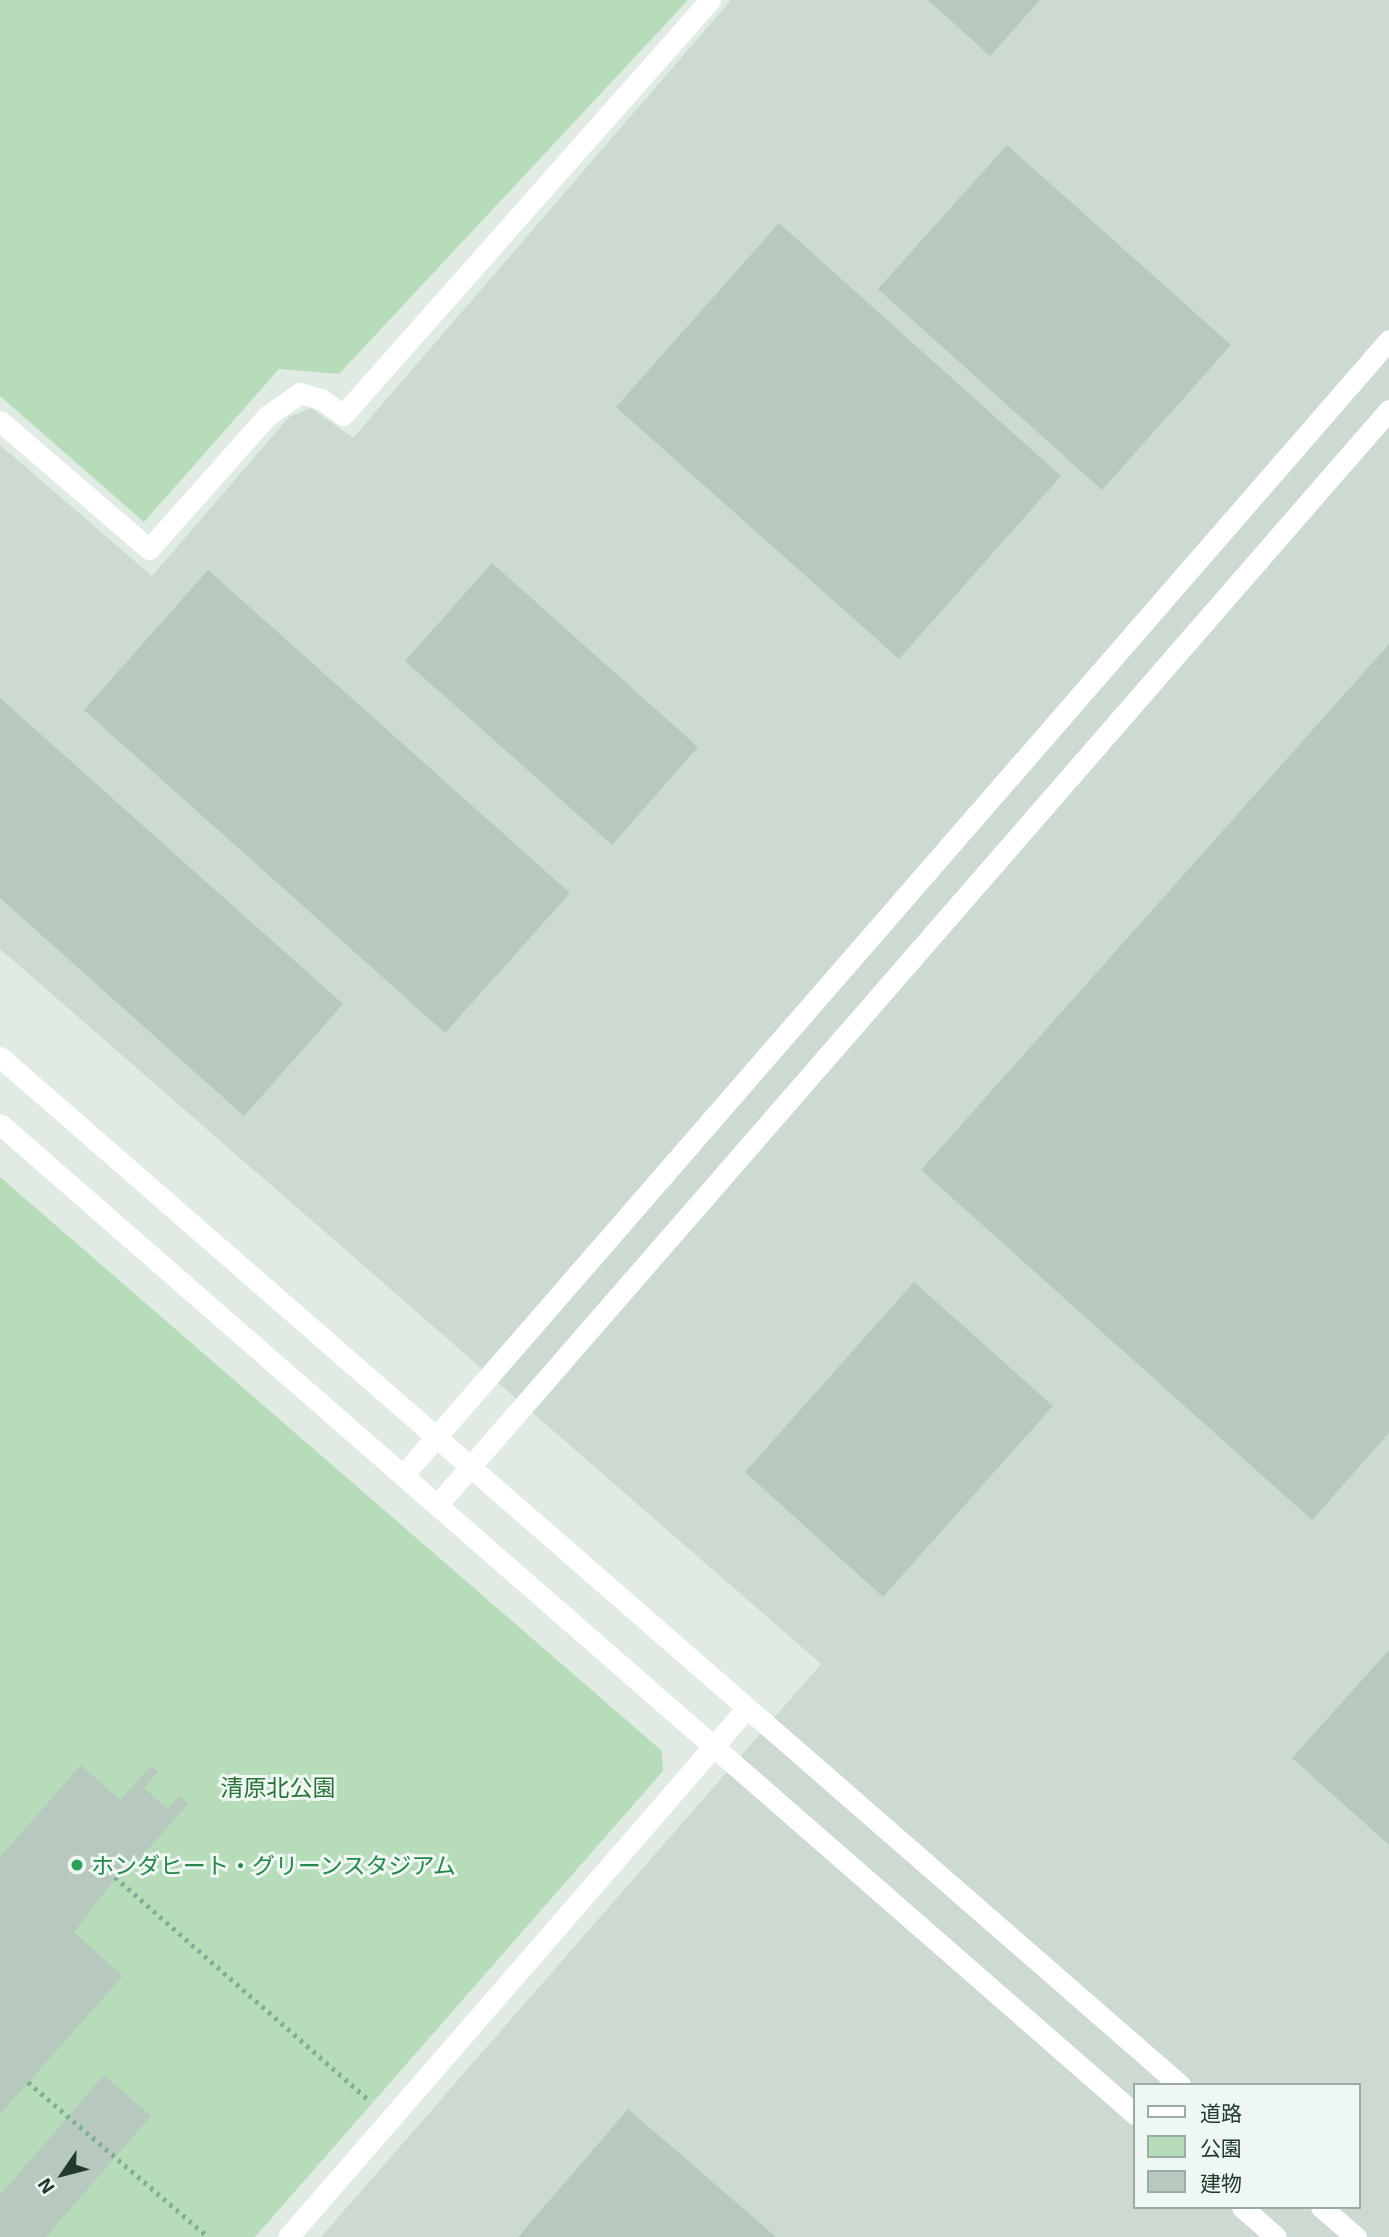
<!DOCTYPE html>
<html>
<head>
<meta charset="utf-8">
<style>
	body { margin:0 }
	#map { position:relative; width:1389px; height:2237px; overflow:hidden; background:#dfebe3; font-family:"Exo 2","Noto Sans JP",sans-serif }
	div>[style] { position:absolute }
	.built>* { inset:0; background:#cddad2 }
	.green>* { inset:0; background:#b7dcba }
	.building>* { inset:0; background:#b7c8be }
	.path>* { height:4.5px; margin-top:-2.25px; transform-origin:0; background:repeating-linear-gradient(90deg,#7faf96 0 3.5px,transparent 0 8.5px) }
	.minor>* { height:21px; margin:-10.5px; padding:0 10.5px; transform-origin:10.5px; border-radius:10.5px; background:#fff }
	.tertiary>* { height:21px; margin:-10.5px; padding:0 10.5px; transform-origin:10.5px; border-radius:10.5px; background:#fff }
	.dots>* { width:19px; height:19px; translate:-50% -50%; box-sizing:border-box; border:4px solid #eff7f2; border-radius:50% }
	span { translate:-50% -50%; white-space:nowrap; text-align:center; line-height:1.15; -webkit-text-stroke:6px #eff7f2; paint-order:stroke }
	.park-label { font-size:23px; color:#2a7238 }
	.leisure-label { font-size:23px; color:#27864d }
	.left { translate:0 -50%; text-align:left }
	.legend { position:absolute; left:1133px; top:2083px; width:228px; height:126px; box-sizing:border-box; background:#eff7f2; border:2px solid #9caca4; margin:0; padding:9px 12px; list-style:none; font-size:21px; color:#203b2e }
	.legend li { display:flex; align-items:center; gap:14px; height:35px }
	.legend b { width:35px; border:2px solid #9caca4 }
	.north { position:absolute; left:28px; top:2139px; width:70px; height:70px; -webkit-text-stroke:5px #eff7f2; paint-order:stroke; rotate:235deg; font-size:19px; font-weight:700; line-height:28px; text-align:center; color:#203b2e }
	.north::after { content:''; display:block; margin:auto; width:24px; height:32px; background:#203b2e; clip-path:polygon(50% 0,100% 100%,50% 72%,0 100%) }
</style>
</head>
<body>
<div id="map">
	<div class="built">
		<i style="clip-path:polygon(evenodd,731px 0,1389px 0,1389px 2237px,321px 2237px,821px 1664px,0 949px,0 445px,152px 576px,289px 417px,311px 408px,353px 438px,731px 0,1135px 2085px,1359px 2085px,1359px 2207px,1135px 2207px,1135px 2085px)"></i>
	</div>
	<div class="green">
		<i style="clip-path:polygon(0 0,688px 0,339px 374px,279px 369px,144px 522px,0 396px)"></i>
		<i style="clip-path:polygon(0 1177px,662px 1751px,663px 1771px,255px 2237px,0 2237px)"></i>
	</div>
	<div class="building">
		<i style="clip-path:polygon(928px 0,1040px 0,990px 56px)"></i>
		<i style="clip-path:polygon(1007px 145px,1231px 345px,1102px 490px,878px 289px)"></i>
		<i style="clip-path:polygon(779px 223px,1061px 476px,899px 659px,616px 407px)"></i>
		<i style="clip-path:polygon(492px 563px,698px 747px,612px 845px,405px 661px)"></i>
		<i style="clip-path:polygon(208px 570px,570px 893px,445px 1033px,84px 710px)"></i>
		<i style="clip-path:polygon(1389px 644px,1389px 1433px,1312px 1520px,921px 1170px)"></i>
		<i style="clip-path:polygon(0 698px,343px 1004px,244px 1116px,0 898px)"></i>
		<i style="clip-path:polygon(914px 1282px,1053px 1406px,883px 1597px,745px 1472px)"></i>
		<i style="clip-path:polygon(1389px 1650px,1389px 1845px,1292px 1758px)"></i>
		<i style="clip-path:polygon(81px 1765px,120px 1800px,151px 1766px,158px 1772px,144px 1788px,168px 1809px,179px 1796px,188px 1804px,134px 1865px,129px 1861px,74px 1932px,123px 1976px,0 2114px,0 1857px)"></i>
		<i style="clip-path:polygon(104px 2075px,151px 2116px,46px 2237px,0 2237px,0 2195px)"></i>
		<i style="clip-path:polygon(628px 2109px,776px 2237px,518px 2237px)"></i>
	</div>
	<div class="path">
		<i style="left:115px;top:1877px;width:339px;rotate:41.3deg"></i>
		<i style="left:28px;top:2082px;width:238px;rotate:40.7deg"></i>
	</div>
	<div class="minor">
		<i style="left:0;top:421px;width:196px;rotate:40.7deg"></i>
		<i style="left:149px;top:549px;width:178px;rotate:-48.4deg"></i>
		<i style="left:267px;top:416px;width:40px;rotate:-34.9deg"></i>
		<i style="left:300px;top:393px;width:22px;rotate:16deg"></i>
		<i style="left:321px;top:399px;width:27px;rotate:36deg"></i>
		<i style="left:343px;top:415px;width:554px;rotate:-48.51deg"></i>
	</div>
	<div class="tertiary">
		<i style="left:0;top:1057px;width:1565px;rotate:41.06deg"></i>
		<i style="left:0;top:1124px;width:1506px;rotate:41.1deg"></i>
		<i style="left:403px;top:1475px;width:1503px;rotate:-49.02deg"></i>
		<i style="left:437px;top:1505px;width:1451px;rotate:-49deg"></i>
		<i style="left:1242px;top:2207px;width:45px;rotate:41.4deg"></i>
		<i style="left:1321px;top:2207px;width:46px;rotate:40.6deg"></i>
		<i style="left:288px;top:2237px;width:699px;rotate:-49.06deg"></i>
	</div>
	<div class="dots">
		<i style="left:77px;top:1865px;background:#2e9e5b"></i>
	</div>
	<div class="park-label">
		<span style="left:278px;top:1787px">清原北公園</span>
	</div>
	<div class="leisure-label">
		<span class="left" style="left:91px;top:1865px">ホンダヒート・グリーンスタジアム</span>
	</div>
	<ul class="legend">
	<li><b style="height:9px;background:#fff"></b>道路</li>
	<li><b style="height:19px;background:#b7dcba"></b>公園</li>
	<li><b style="height:19px;background:#b7c8be"></b>建物</li>
	</ul>
	<div class="north">N</div>
</div>
</body>
</html>
